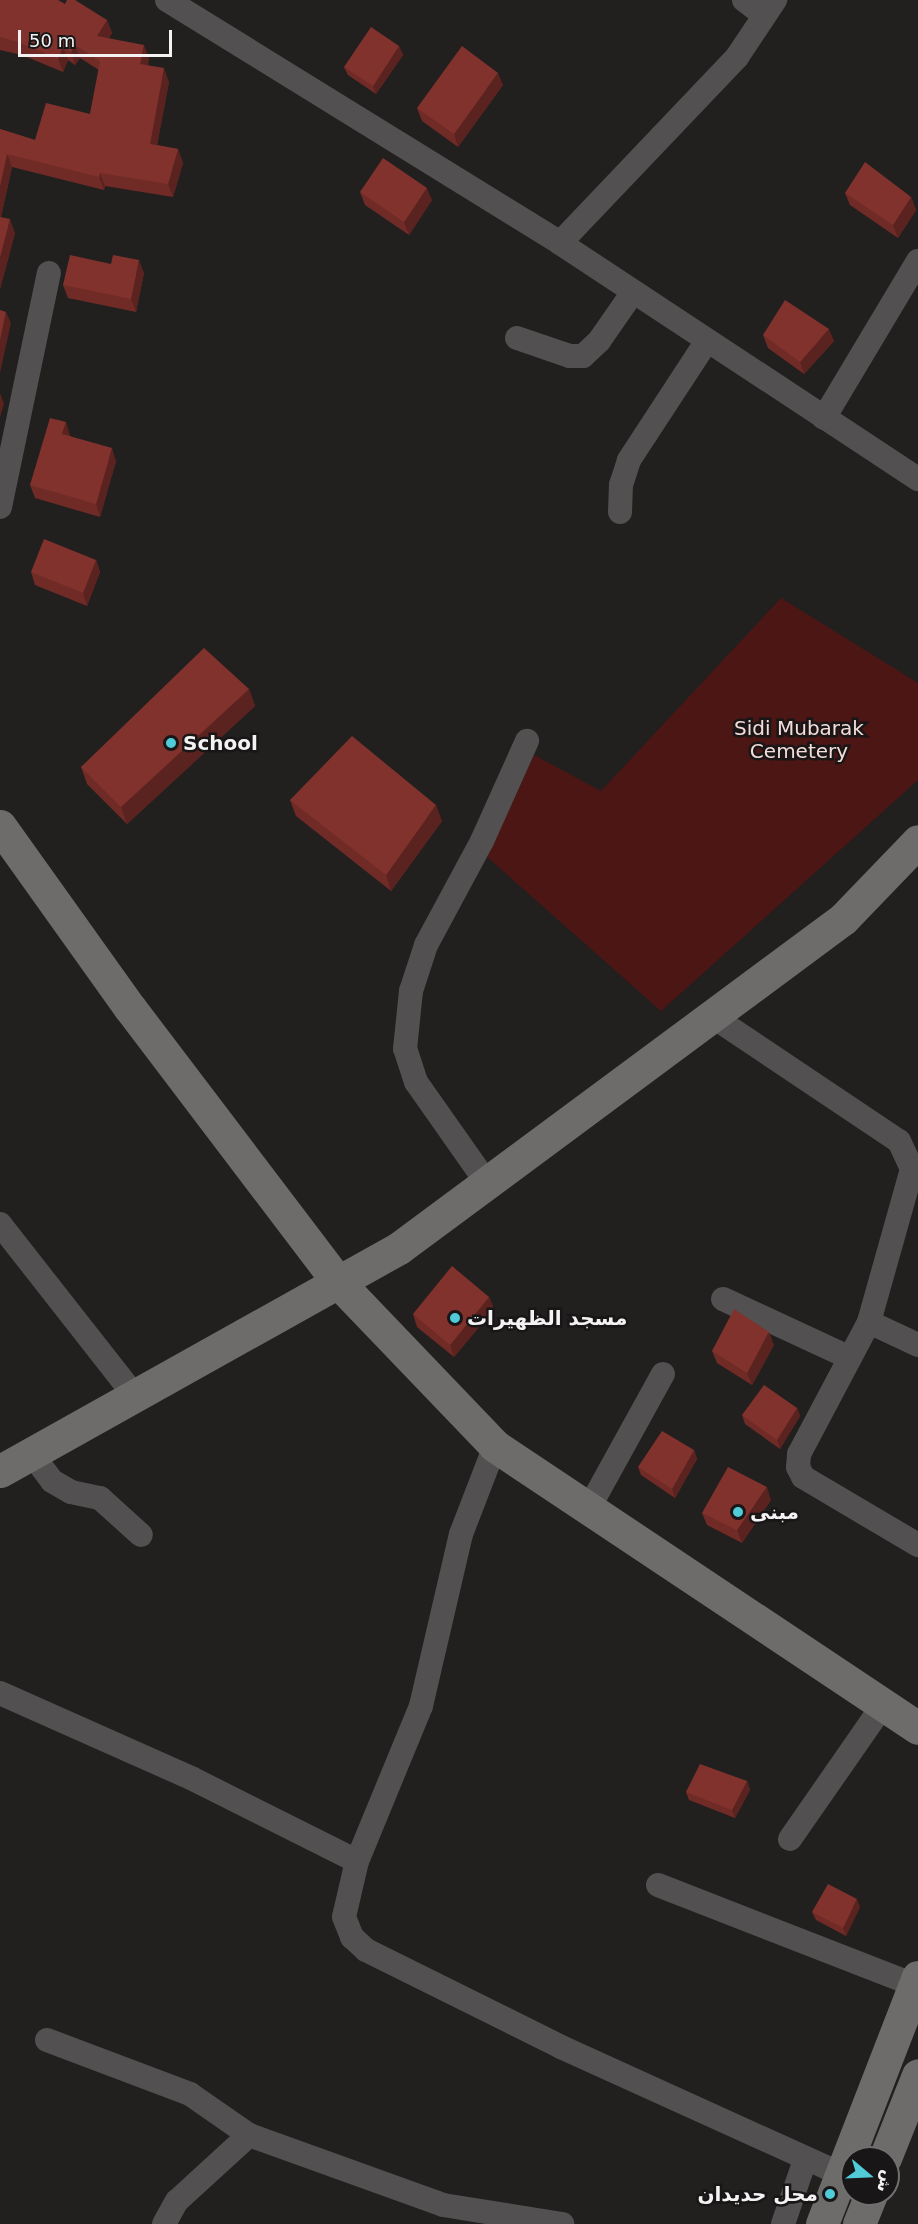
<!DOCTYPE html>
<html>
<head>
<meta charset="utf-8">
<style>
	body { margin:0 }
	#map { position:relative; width:918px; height:2224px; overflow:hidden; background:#221f1f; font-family:"DejaVu Sans","Noto Sans Arabic",sans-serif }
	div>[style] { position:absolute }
	.green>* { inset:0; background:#4c1614 }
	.street>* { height:24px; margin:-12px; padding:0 12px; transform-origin:12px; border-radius:12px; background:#525050 }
	.secondary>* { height:33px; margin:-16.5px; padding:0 16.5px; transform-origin:16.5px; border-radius:16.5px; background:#6e6c6b }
	.wall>* { inset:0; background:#702b27 }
	.shaded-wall>* { inset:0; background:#5b2320 }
	.building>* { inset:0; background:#82322d }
	.dots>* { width:16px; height:16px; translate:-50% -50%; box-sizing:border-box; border:3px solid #181616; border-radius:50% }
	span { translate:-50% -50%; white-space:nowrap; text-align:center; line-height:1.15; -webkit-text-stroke:5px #181616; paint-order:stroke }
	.park-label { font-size:20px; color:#f5dcd9 }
	.poi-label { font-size:20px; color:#f4f2f2; font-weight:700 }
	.left { translate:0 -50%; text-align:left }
	.right { translate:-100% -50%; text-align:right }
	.north { position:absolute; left:840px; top:2146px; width:60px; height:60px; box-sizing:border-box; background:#181616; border:2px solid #706e6e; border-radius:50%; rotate:109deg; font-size:16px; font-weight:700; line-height:24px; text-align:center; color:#f4f2f2 }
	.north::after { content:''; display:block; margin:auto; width:21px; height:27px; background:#52cbd9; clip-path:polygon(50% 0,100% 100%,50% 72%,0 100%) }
	.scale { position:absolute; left:18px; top:30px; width:154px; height:27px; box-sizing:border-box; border:3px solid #f4f2f2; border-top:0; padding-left:8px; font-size:18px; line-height:21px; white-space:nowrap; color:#f4f2f2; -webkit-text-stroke:4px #181616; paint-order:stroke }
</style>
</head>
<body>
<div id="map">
	<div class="green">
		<i style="clip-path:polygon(781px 598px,918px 683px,918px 780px,661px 1011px,487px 857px,534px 755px,601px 791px)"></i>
	</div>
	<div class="street">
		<i style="left:167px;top:0;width:462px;rotate:31.7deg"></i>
		<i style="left:560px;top:243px;width:429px;rotate:33.4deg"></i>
		<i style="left:744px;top:0;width:25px;rotate:37deg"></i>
		<i style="left:560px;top:243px;width:257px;rotate:-46.4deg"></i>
		<i style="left:737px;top:57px;width:69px;rotate:-56.3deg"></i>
		<i style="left:517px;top:338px;width:56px;rotate:18.8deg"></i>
		<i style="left:570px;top:356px;width:13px"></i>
		<i style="left:583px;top:356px;width:22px;rotate:-43deg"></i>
		<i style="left:599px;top:341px;width:60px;rotate:-55.2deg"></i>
		<i style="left:824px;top:418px;width:183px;rotate:-59.1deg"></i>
		<i style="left:0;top:507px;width:239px;rotate:-78.2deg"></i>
		<i style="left:620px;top:512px;width:27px;rotate:-88deg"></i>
		<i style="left:621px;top:485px;width:26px;rotate:-72deg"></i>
		<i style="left:629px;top:460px;width:142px;rotate:-56.8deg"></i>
		<i style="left:712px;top:1016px;width:225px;rotate:33.8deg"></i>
		<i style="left:899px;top:1141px;width:31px;rotate:65deg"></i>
		<i style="left:912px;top:1169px;width:159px;rotate:105.7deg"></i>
		<i style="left:869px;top:1322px;width:149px;rotate:117.9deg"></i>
		<i style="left:799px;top:1454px;width:13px;rotate:94deg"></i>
		<i style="left:798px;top:1467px;width:11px;rotate:63deg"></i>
		<i style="left:803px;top:1477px;width:134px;rotate:30.6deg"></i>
		<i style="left:487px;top:1183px;width:123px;rotate:-125.1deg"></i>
		<i style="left:416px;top:1082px;width:35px;rotate:-108deg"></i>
		<i style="left:405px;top:1049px;width:58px;rotate:-84.1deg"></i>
		<i style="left:411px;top:991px;width:48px;rotate:-71.9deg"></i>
		<i style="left:426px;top:945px;width:118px;rotate:-61.7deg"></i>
		<i style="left:482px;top:841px;width:110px;rotate:-65.8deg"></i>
		<i style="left:0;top:1224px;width:217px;rotate:51.9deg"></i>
		<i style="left:723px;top:1299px;width:140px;rotate:24.9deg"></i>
		<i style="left:869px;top:1322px;width:54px;rotate:25.1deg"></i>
		<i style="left:495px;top:1446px;width:94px;rotate:111.1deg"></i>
		<i style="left:461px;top:1534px;width:177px;rotate:103.1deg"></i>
		<i style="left:421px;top:1706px;width:168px;rotate:112.4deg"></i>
		<i style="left:357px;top:1861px;width:57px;rotate:103.1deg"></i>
		<i style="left:344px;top:1917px;width:22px;rotate:68deg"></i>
		<i style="left:352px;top:1937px;width:19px;rotate:43deg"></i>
		<i style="left:366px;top:1950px;width:218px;rotate:26.4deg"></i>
		<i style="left:561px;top:2047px;width:305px;rotate:24.4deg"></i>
		<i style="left:31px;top:1453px;width:35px;rotate:53deg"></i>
		<i style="left:52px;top:1481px;width:22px;rotate:30deg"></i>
		<i style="left:71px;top:1492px;width:30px;rotate:12deg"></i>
		<i style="left:100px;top:1498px;width:55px;rotate:42.1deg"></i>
		<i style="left:589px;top:1508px;width:153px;rotate:-61.1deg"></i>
		<i style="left:0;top:1693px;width:211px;rotate:24deg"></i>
		<i style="left:193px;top:1779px;width:183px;rotate:26.6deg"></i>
		<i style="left:790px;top:1839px;width:163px;rotate:-55.2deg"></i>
		<i style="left:658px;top:1885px;width:275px;rotate:21.3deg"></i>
		<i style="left:47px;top:2040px;width:153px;rotate:20.7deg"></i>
		<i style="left:190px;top:2094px;width:72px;rotate:34.8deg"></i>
		<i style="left:164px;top:2224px;width:26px;rotate:-61deg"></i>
		<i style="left:177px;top:2201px;width:98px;rotate:-42.5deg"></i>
		<i style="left:249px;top:2135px;width:206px;rotate:19.8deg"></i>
		<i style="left:443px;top:2205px;width:121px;rotate:9.1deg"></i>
		<i style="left:783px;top:2224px;width:68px;rotate:-71deg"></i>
	</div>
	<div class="secondary">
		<i style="left:0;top:826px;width:224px;rotate:54.5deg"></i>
		<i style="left:130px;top:1008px;width:343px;rotate:52.8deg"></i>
		<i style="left:337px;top:1281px;width:228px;rotate:46.2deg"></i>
		<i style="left:495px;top:1446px;width:508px;rotate:33.69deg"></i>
		<i style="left:0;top:1471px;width:457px;rotate:-29.2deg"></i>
		<i style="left:399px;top:1248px;width:553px;rotate:-36.54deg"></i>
		<i style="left:843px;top:919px;width:108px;rotate:-46.1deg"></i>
		<i style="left:885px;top:2158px;width:89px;rotate:-68.3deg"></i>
		<i style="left:822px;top:2224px;width:265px;rotate:-68.8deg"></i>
		<i style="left:859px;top:2224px;width:32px;rotate:-68deg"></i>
	</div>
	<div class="wall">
		<i style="clip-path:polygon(0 0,65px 4px,107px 20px,112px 33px,109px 38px,149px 58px,148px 65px,169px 82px,157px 145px,178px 149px,183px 163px,173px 197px,105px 186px,104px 190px,12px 167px,1px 217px,15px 233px,0 289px,0 129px,35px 140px,90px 114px,99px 70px,80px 58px,75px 65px,68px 60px,63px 72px,22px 55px,0 50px)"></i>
		<i style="clip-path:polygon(399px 46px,403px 55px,376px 94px,348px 75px,344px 67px)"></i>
		<i style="clip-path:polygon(503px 85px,458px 147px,422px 121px,417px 108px)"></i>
		<i style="clip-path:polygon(360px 192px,432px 200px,409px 235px,365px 205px)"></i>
		<i style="clip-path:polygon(845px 193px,911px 197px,916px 210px,898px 238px,850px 205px)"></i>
		<i style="clip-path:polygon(144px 273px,136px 312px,68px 298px,63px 285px)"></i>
		<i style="clip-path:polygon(763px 335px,834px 341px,804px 374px,768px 348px)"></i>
		<i style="clip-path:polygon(70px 435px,70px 436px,116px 461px,100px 517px,35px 498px,30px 485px)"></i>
		<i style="clip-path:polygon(96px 560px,100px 572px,87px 606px,35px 585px,31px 572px)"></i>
		<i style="clip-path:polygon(249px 689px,255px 706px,127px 824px,87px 784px,81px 767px)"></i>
		<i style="clip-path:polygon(290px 800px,442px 821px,391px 891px,296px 816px)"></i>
		<i style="clip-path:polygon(489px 1297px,494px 1309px,454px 1357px,417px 1327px,413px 1314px)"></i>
		<i style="clip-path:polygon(774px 1345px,752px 1385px,717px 1363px,712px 1351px)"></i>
		<i style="clip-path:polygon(797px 1408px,800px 1416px,780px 1449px,745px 1424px,742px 1415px)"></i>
		<i style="clip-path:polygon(694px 1450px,697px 1459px,675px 1498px,641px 1475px,638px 1467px)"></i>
		<i style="clip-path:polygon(771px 1500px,742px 1543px,707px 1525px,702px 1513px)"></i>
		<i style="clip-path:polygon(747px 1781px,750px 1790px,735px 1818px,689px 1800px,686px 1792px)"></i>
		<i style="clip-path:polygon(860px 1907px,846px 1936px,816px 1920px,812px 1912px)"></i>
	</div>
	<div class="shaded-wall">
		<i style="clip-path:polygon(107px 20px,112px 33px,102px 49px,97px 36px)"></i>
		<i style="clip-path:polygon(75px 45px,80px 58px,75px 65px,71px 52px)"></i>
		<i style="clip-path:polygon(144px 45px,149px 58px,145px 77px,140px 64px)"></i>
		<i style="clip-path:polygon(399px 46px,403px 55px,376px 94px,373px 86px)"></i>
		<i style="clip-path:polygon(63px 47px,68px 60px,63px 72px,58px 59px)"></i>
		<i style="clip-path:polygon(164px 68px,169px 82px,155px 157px,150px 144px)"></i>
		<i style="clip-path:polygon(498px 73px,503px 85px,458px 147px,454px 134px)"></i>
		<i style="clip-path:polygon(178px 149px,183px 163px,173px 197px,168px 184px)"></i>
		<i style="clip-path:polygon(7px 154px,12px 167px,0 221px,0 186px)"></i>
		<i style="clip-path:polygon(100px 173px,105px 186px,104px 190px,99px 177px)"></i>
		<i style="clip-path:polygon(427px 188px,432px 200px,409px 235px,404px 222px)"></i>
		<i style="clip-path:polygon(911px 197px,916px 210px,898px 238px,893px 225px)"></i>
		<i style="clip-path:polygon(10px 219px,15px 233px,0 289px,0 257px)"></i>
		<i style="clip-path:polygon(139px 260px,144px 273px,136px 312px,131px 299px)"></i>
		<i style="clip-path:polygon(6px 312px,11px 323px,0 373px,0 341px)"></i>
		<i style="clip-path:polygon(829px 329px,834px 341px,804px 374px,800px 362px)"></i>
		<i style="clip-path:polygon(0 393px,4px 404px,0 417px)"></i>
		<i style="clip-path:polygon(66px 422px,70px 435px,67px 446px,62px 434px)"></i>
		<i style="clip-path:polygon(112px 448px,116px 461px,100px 517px,96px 504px)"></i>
		<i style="clip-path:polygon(96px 560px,100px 572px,87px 606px,83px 593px)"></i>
		<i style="clip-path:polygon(249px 689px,255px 706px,127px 824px,121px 807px)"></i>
		<i style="clip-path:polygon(436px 805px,442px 821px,391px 891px,386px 875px)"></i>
		<i style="clip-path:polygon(489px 1297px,494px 1309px,454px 1357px,450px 1345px)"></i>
		<i style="clip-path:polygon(769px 1332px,774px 1345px,752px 1385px,747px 1373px)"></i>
		<i style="clip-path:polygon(797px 1408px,800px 1416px,780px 1449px,777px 1440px)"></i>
		<i style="clip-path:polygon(694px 1450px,697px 1459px,675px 1498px,672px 1489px)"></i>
		<i style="clip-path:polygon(767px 1487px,771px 1500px,742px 1543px,737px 1530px)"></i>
		<i style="clip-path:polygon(747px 1781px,750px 1790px,735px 1818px,732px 1810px)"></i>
		<i style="clip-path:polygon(857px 1899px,860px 1907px,846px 1936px,843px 1928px)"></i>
	</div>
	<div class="building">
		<i style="clip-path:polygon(0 0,58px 0,65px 4px,67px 0,75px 0,107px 20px,97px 36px,144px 45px,140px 64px,164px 68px,150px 144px,178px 149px,168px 184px,100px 173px,99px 177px,7px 154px,0 186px,0 129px,35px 140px,46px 103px,90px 114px,100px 61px,75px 45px,71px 52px,63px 47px,58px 59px,18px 42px,0 37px)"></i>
		<i style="clip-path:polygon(371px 27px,399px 46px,373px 86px,344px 67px)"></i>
		<i style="clip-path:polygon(462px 46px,498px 73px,454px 134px,417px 108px)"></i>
		<i style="clip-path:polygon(383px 158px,427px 188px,404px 222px,360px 192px)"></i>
		<i style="clip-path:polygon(865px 162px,911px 197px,893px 225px,845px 193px)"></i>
		<i style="clip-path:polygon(0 217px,10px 219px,0 257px)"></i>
		<i style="clip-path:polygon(70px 255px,111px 264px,113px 255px,139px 260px,131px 299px,63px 285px)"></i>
		<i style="clip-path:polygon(785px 300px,829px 329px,800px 362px,763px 335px)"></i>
		<i style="clip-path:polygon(0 310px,6px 312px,0 341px)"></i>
		<i style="clip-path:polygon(50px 418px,66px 422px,62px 434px,112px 448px,96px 504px,30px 485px)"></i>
		<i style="clip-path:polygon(44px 539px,96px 560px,83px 593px,31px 572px)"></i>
		<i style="clip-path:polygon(204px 648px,249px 689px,121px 807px,81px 767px)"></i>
		<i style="clip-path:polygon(352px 736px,436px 805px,386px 875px,290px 800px)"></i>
		<i style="clip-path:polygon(452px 1266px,489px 1297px,450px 1345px,413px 1314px)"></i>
		<i style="clip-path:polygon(734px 1309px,769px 1332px,747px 1373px,712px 1351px)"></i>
		<i style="clip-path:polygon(764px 1385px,797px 1408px,777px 1440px,742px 1415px)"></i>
		<i style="clip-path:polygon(662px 1431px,694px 1450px,672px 1489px,638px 1467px)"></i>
		<i style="clip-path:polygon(728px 1467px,767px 1487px,737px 1530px,702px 1513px)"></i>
		<i style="clip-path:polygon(700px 1764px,747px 1781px,732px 1810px,686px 1792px)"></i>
		<i style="clip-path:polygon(828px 1884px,857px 1899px,843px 1928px,812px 1912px)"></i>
	</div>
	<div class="dots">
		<i style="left:171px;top:743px;background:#52cbd9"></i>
		<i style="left:455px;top:1318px;background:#52cbd9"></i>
		<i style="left:738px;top:1512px;background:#52cbd9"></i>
		<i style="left:830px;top:2194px;background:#52cbd9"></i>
	</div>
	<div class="park-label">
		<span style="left:799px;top:740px">Sidi Mubarak<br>Cemetery</span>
	</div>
	<div class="poi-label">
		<span class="left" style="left:183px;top:743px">School</span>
		<span class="left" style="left:467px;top:1318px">مسجد الظهيرات</span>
		<span class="left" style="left:750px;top:1512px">مبنى</span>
		<span class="right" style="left:818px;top:2194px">محل حديدان</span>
	</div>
	<div class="north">ش</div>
	<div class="scale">50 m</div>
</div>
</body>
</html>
